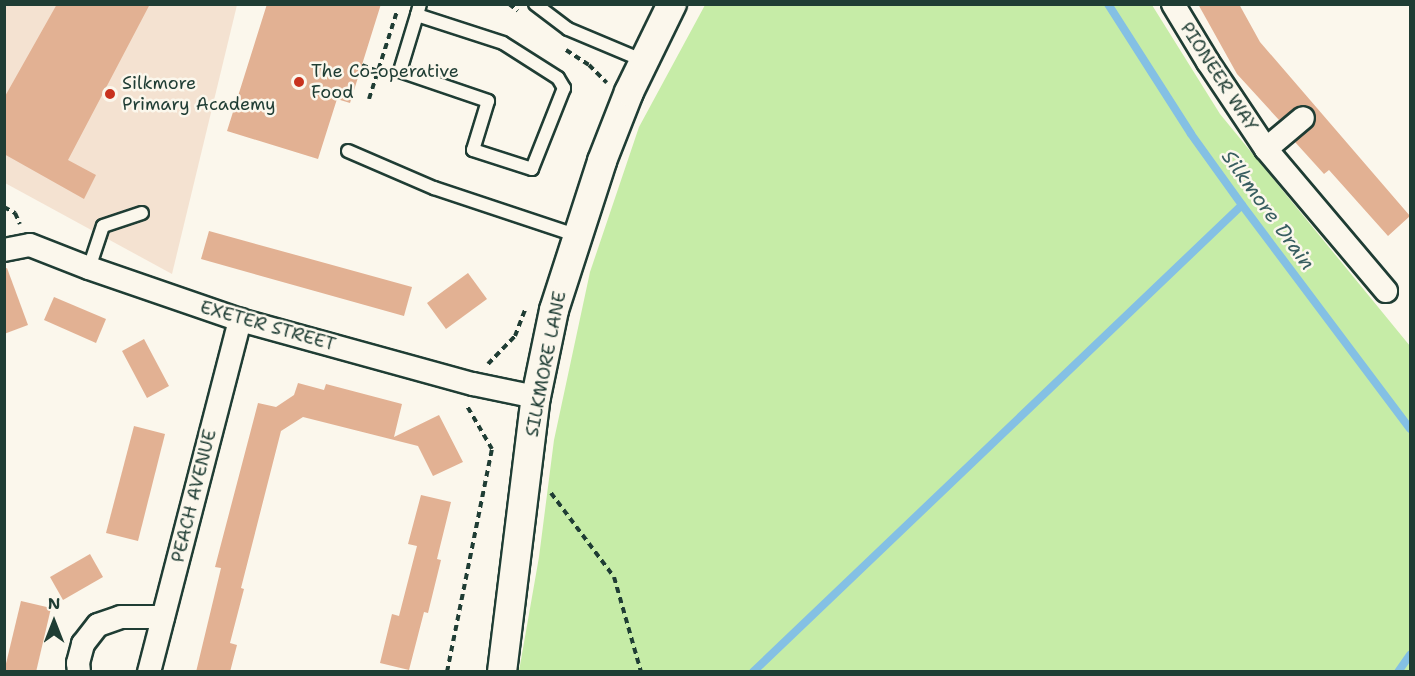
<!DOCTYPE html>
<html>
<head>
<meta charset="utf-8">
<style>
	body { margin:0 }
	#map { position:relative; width:1415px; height:676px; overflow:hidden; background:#fbf7ec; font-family:"Shantell Sans",sans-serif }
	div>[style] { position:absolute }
	.built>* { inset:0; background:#f4e2d1 }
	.green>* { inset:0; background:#c6eca7 }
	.stream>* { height:8px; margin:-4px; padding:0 4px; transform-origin:4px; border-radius:4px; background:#84c0e4 }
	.building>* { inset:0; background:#e2b193 }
	.path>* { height:4px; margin-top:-2px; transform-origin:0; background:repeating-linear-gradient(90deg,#1f3d34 0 6px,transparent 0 10.5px) }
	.roads { filter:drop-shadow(2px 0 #1f3d34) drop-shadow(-2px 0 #1f3d34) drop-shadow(0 2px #1f3d34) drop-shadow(0 -2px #1f3d34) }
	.service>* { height:12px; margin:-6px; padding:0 6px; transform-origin:6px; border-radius:6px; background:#fbf7ec }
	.minor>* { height:22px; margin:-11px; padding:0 11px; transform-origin:11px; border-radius:11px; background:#fbf7ec }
	.tertiary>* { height:28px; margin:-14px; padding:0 14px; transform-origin:14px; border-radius:14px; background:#fbf7ec }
	.dots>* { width:16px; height:16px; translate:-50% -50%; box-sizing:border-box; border:3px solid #fbf7ec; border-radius:50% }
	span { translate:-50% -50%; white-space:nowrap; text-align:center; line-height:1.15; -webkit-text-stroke:5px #fbf7ec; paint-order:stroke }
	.poi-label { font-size:18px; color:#1f3d34 }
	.left { translate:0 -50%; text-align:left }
	.street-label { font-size:18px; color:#1f3d34 }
	.water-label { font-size:20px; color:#385e60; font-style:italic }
	.frame { position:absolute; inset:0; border:6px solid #1f3d34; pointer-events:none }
	.north { position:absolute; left:24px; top:592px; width:60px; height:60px; -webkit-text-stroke:4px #fbf7ec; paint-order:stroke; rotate:0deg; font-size:16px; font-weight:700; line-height:24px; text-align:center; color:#1f3d34 }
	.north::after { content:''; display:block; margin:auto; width:21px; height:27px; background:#1f3d34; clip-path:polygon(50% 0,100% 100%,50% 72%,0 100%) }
</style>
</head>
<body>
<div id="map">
	<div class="built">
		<i style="clip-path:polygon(4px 5px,237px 5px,172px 274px,5px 183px)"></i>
	</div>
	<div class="green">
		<i style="clip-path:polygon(705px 5px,1152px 5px,1220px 114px,1410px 346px,1410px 671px,519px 671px,539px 557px,554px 440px,590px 272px,639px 127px)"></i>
	</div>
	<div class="stream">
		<i style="left:1108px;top:4px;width:154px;rotate:57.4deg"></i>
		<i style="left:1191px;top:134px;width:87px;rotate:54.3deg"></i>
		<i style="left:1242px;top:205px;width:280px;rotate:53.1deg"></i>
		<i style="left:753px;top:672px;width:676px;rotate:-43.68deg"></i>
		<i style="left:1398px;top:672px;width:21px;rotate:-55deg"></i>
	</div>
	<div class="building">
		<i style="clip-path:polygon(57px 4px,150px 4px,68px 160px,96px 175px,84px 199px,4px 154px,4px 98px)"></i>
		<i style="clip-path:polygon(267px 4px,381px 4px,350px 103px,337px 99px,318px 159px,227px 131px)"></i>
		<i style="clip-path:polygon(1198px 4px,1239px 4px,1260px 42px,1410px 216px,1388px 236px,1329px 170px,1324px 174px,1295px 142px,1315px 123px,1314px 110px,1300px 105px,1279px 120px,1237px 74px)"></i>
		<i style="clip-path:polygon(209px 231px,412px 287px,404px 316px,201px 259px)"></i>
		<i style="clip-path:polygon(7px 268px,28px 325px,4px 334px,4px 269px)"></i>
		<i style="clip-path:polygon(468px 273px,487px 299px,446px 329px,427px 303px)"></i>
		<i style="clip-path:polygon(54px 297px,106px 319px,96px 343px,44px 320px)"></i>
		<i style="clip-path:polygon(144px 339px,169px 386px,147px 398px,122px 351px)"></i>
		<i style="clip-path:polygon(298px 383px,324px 390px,326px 384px,402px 404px,394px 437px,439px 415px,463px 462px,433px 476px,418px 446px,303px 417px,281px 431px,241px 588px,244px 589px,230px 643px,237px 645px,230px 672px,196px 672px,221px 568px,215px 567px,258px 403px,276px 407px,294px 395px)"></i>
		<i style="clip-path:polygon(134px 426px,165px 434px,138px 541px,106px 533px)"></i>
		<i style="clip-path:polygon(421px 495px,451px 502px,437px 559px,441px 560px,428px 613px,424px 612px,409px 670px,380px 663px,392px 614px,399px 616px,417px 546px,408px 544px)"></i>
		<i style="clip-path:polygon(90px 554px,103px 577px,63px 600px,50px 577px)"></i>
		<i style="clip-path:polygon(21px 601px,51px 608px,36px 672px,4px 672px)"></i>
	</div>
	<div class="path">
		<i style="left:509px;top:4px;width:11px;rotate:38deg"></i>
		<i style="left:566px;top:50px;width:27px;rotate:33deg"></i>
		<i style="left:589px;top:65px;width:25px;rotate:45deg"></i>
		<i style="left:362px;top:65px;width:17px;rotate:21deg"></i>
		<i style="left:369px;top:99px;width:92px;rotate:-72.3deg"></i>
		<i style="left:4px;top:207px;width:13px;rotate:29deg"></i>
		<i style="left:15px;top:213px;width:12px;rotate:66deg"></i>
		<i style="left:488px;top:364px;width:39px;rotate:-46deg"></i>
		<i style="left:515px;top:336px;width:31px;rotate:-69deg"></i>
		<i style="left:551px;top:493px;width:105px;rotate:53.1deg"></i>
		<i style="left:614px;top:577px;width:99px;rotate:74.1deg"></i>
		<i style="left:447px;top:672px;width:227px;rotate:-78.6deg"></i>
		<i style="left:492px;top:449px;width:50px;rotate:-120.2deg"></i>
	</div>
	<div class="roads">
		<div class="service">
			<i style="left:535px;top:4px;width:41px;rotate:37.1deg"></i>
			<i style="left:568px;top:29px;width:82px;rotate:22.8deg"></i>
			<i style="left:417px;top:15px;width:90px;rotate:18deg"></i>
			<i style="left:503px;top:43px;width:65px;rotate:32.5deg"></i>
			<i style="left:558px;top:78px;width:12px;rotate:59deg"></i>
			<i style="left:564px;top:88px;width:87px;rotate:111.6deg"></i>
			<i style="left:532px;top:169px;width:62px;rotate:-162.1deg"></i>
			<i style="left:473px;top:150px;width:51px;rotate:-73deg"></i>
			<i style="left:488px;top:101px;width:93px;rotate:-161.2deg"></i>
			<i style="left:400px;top:71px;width:59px;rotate:-73.1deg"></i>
			<i style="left:417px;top:15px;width:11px;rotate:-75deg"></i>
			<i style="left:348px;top:151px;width:94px;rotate:23.3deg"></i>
			<i style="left:434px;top:188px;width:152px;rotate:18.4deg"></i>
			<i style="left:89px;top:268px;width:44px;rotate:-71.6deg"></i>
			<i style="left:103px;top:226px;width:41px;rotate:-18.4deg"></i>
		</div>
		<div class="minor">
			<i style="left:1173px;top:4px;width:68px;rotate:58.9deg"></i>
			<i style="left:1208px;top:62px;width:105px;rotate:56.3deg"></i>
			<i style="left:1266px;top:149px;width:186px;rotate:49.8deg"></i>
			<i style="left:1266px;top:149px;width:48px;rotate:-40deg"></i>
			<i style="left:4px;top:250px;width:26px;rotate:-11deg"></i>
			<i style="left:30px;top:245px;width:63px;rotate:21.3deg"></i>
			<i style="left:89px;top:268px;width:160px;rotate:19deg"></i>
			<i style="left:240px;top:320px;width:242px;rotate:15.4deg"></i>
			<i style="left:473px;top:384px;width:64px;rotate:11.7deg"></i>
			<i style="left:79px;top:672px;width:9px;rotate:-96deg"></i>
			<i style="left:78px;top:663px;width:20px;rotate:-75deg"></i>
			<i style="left:83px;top:644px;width:24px;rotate:-52deg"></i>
			<i style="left:98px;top:625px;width:24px;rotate:-19deg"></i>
			<i style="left:121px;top:617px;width:42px"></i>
			<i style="left:149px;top:672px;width:364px;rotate:-75.5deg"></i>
		</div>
		<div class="tertiary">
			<i style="left:502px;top:672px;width:277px;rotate:-83deg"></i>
			<i style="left:536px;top:397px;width:89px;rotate:-78.3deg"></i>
			<i style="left:554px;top:310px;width:157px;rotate:-72.1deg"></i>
			<i style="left:602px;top:161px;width:74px;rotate:-68.6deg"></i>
			<i style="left:629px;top:92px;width:98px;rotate:-64deg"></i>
		</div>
	</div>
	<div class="dots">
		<i style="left:299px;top:82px;background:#c8321e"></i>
		<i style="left:110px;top:94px;background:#c8321e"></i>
	</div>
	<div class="poi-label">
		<span class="left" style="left:311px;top:82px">The Co-operative<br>Food</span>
		<span class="left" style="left:122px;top:94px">Silkmore<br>Primary Academy</span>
	</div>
	<div class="street-label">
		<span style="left:1219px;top:77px;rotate:57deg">PIONEER WAY</span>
		<span style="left:268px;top:326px;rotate:16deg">EXETER STREET</span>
		<span style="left:546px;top:364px;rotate:-79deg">SILKMORE LANE</span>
		<span style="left:194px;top:496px;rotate:-76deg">PEACH AVENUE</span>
	</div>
	<div class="water-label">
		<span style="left:1268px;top:210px;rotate:54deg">Silkmore Drain</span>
	</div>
	<div class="frame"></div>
	<div class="north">N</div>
</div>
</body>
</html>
